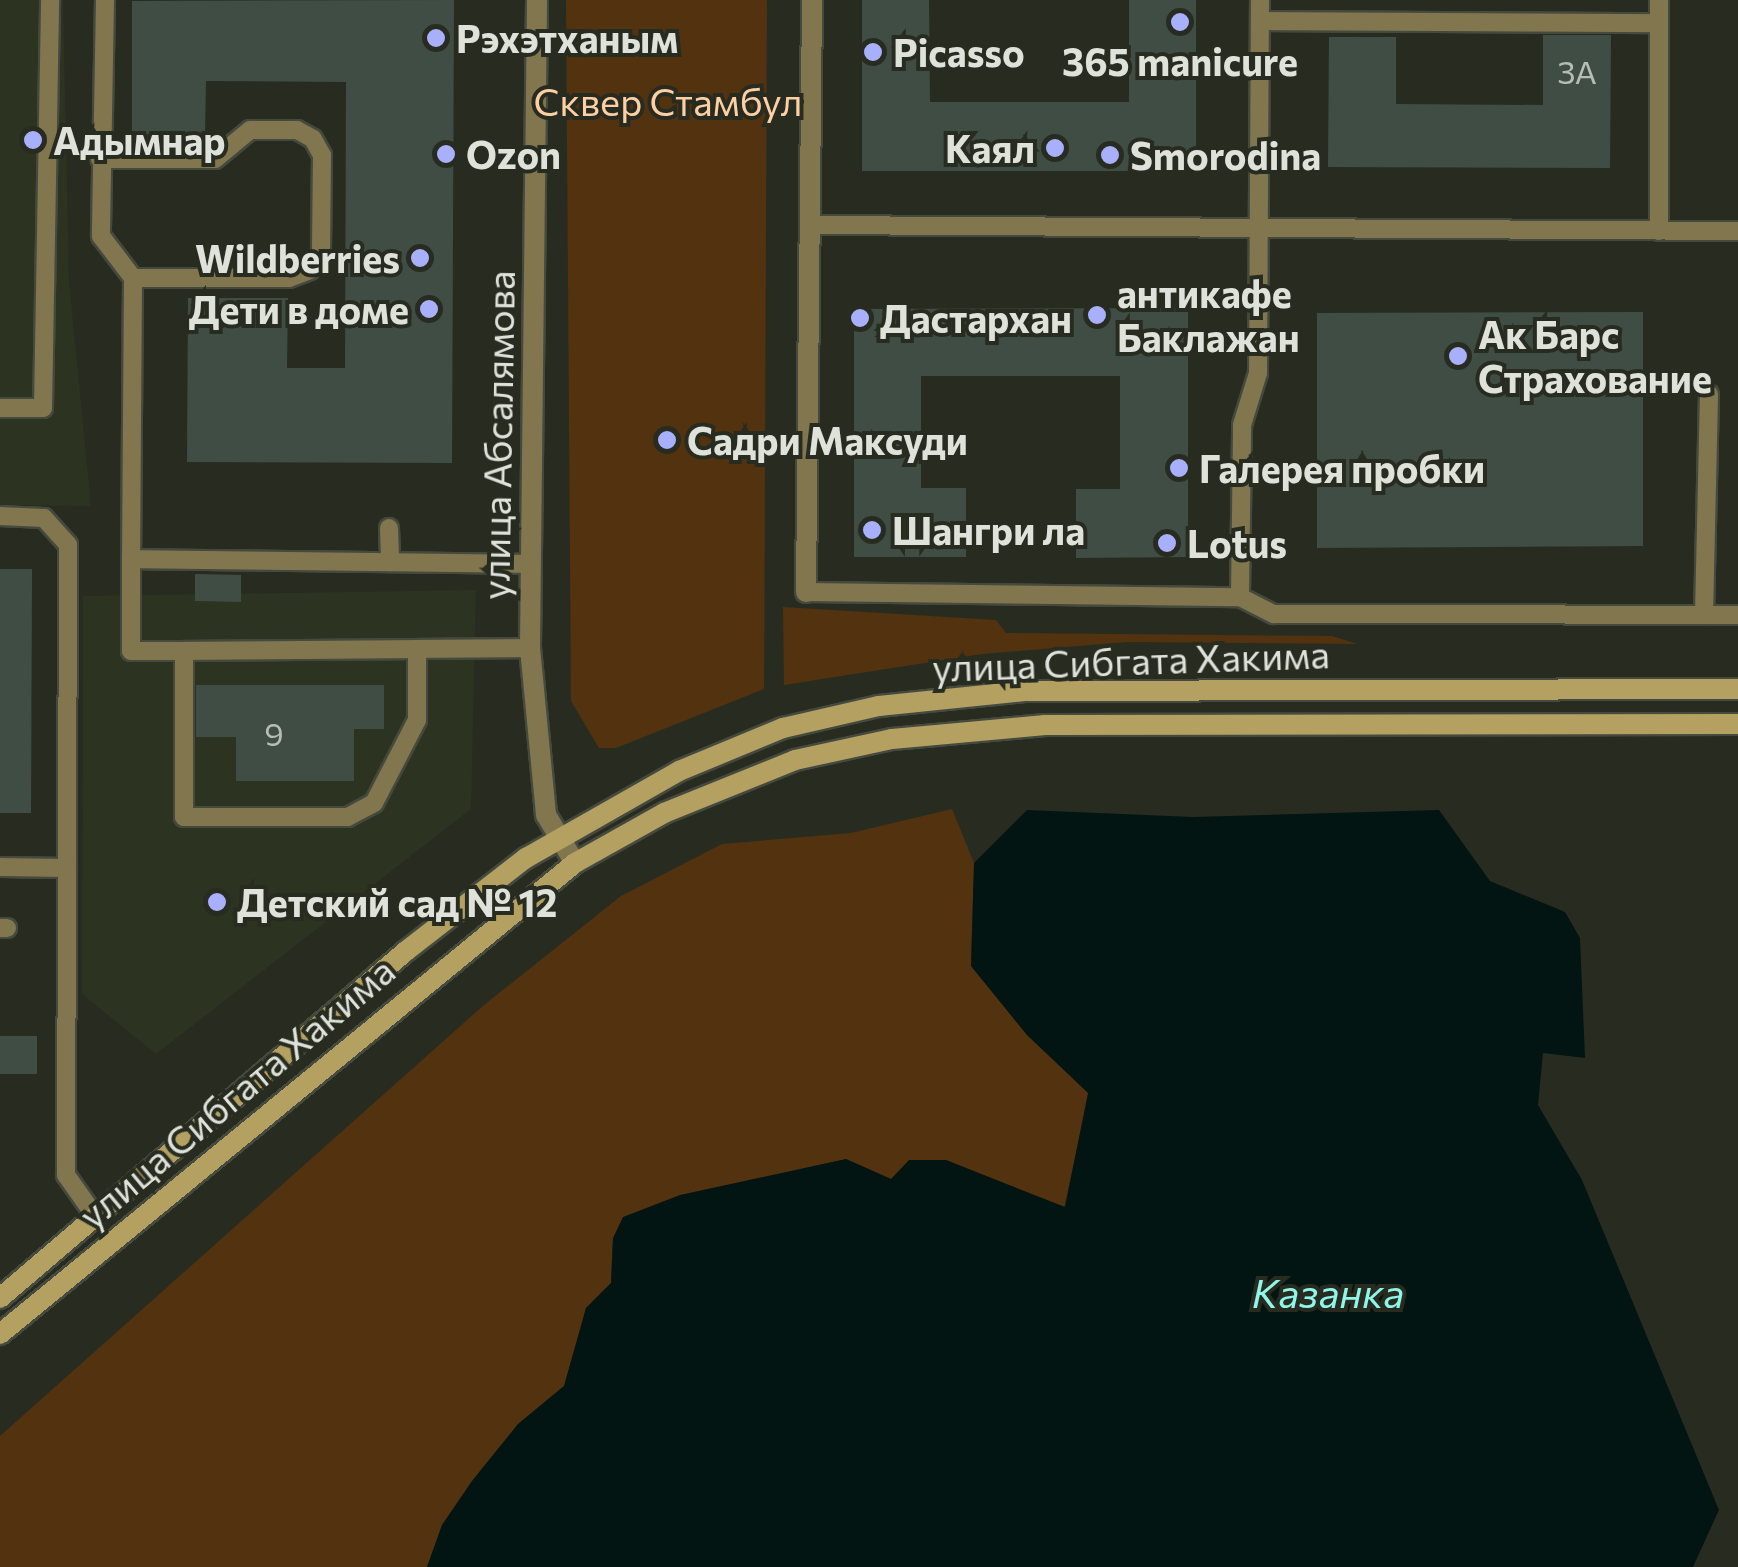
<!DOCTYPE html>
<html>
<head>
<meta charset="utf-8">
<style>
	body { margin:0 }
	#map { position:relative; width:1738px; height:1567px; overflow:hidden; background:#282c20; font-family:Commissioner,sans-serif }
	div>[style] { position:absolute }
	.built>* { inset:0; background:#2c3320 }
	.green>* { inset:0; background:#53320f }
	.water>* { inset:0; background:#031513 }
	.building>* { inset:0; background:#404d44 }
	.roads { filter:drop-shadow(2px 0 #45493e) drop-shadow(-2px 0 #45493e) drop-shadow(0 2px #45493e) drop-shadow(0 -2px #45493e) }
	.lane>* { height:18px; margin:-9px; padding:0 9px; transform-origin:9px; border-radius:9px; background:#82764f }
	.street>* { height:20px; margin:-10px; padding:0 10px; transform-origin:10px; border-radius:10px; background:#82764f }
	.secondary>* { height:20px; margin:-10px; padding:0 10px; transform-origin:10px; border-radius:10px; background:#b4a161 }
	.dots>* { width:28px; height:28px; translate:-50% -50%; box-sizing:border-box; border:5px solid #282c20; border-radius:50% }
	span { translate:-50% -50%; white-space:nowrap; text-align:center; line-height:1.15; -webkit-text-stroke:8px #282c20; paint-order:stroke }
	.number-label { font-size:32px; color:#b7bdb4 }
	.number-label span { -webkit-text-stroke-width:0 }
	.poi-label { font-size:38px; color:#dfe2da; font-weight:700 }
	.left { translate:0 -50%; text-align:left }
	.right { translate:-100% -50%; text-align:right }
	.park-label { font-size:38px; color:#ffcfa4 }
	.street-label { font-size:38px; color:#dfe2da }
	.water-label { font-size:40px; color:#8ff6ea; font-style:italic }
</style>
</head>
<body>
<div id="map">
	<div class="built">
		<i style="clip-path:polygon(0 0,63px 0,69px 281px,91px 506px,0 505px)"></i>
		<i style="clip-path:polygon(476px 590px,471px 809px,156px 1054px,82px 994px,83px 596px)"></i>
	</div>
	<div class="green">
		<i style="clip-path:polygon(566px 0,767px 0,764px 689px,616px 748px,599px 748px,571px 701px)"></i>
		<i style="clip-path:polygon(783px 607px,996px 620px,1006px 633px,1332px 636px,1357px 644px,1127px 642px,982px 654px,784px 685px)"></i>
		<i style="clip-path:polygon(952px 809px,974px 863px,971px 966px,1027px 1035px,1089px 1093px,1064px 1208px,946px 1160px,891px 1179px,846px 1159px,769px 1177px,613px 1238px,611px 1283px,586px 1308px,564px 1386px,518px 1424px,472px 1481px,442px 1525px,427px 1567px,0 1567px,0 1436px,484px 1005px,621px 896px,722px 844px,851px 833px)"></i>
	</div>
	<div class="water">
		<i style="clip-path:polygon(1027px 810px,1193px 817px,1439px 810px,1490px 881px,1565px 912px,1580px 938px,1585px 1058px,1543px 1053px,1538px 1105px,1582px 1180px,1719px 1510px,1693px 1567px,427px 1567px,442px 1525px,472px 1481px,518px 1424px,564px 1386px,586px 1308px,611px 1283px,613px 1238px,623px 1217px,680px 1195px,846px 1159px,891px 1179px,909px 1160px,946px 1160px,1065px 1207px,1088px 1093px,1027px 1035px,971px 966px,974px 863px)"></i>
	</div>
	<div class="building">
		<i style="clip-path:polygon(454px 0,452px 463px,187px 462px,188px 298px,288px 298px,287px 368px,345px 368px,346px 82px,206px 81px,205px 135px,132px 135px,132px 1px)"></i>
		<i style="clip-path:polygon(862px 0,929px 0,930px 102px,1129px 102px,1129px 0,1196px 0,1196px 171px,862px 171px)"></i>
		<i style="clip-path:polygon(1543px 35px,1611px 35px,1610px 168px,1328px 167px,1329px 37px,1396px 37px,1396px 104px,1543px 105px)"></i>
		<i style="clip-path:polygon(1188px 308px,1188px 557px,1076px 558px,1076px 489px,1120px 489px,1120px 376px,921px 376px,921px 488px,966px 488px,966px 557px,854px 557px,854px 309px)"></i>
		<i style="clip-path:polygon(1643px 312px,1643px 546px,1317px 548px,1317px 313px)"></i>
		<i style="clip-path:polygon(0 569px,32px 569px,31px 813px,0 813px)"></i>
		<i style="clip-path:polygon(195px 574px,241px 575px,241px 602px,195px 601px)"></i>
		<i style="clip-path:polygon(196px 685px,384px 685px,384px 729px,354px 729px,354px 781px,236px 781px,236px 737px,196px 737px)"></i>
		<i style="clip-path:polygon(0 1036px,37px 1036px,37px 1074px,0 1074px)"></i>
	</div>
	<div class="roads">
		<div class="lane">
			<i style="left:105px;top:0;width:236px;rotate:91deg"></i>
			<i style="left:101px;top:236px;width:53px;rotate:52.7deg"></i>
			<i style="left:133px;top:278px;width:281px;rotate:90.4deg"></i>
			<i style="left:131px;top:559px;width:398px;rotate:0.7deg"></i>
			<i style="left:1260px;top:21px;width:399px;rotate:0.3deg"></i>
			<i style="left:100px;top:159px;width:115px"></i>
			<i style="left:215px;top:159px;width:45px;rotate:-39.6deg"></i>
			<i style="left:250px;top:130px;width:47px"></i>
			<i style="left:297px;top:130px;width:18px;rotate:29deg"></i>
			<i style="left:313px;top:139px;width:18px;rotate:61deg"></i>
			<i style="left:322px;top:155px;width:98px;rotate:90.6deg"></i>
			<i style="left:321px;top:253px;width:20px;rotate:123deg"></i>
			<i style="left:310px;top:270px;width:22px;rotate:159deg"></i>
			<i style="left:289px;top:278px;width:156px;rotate:180deg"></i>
			<i style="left:812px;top:225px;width:926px;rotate:0.37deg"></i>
			<i style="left:1659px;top:231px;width:231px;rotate:-90deg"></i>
			<i style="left:0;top:408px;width:43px"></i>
			<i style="left:43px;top:408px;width:408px;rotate:-89deg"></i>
			<i style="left:0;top:516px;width:44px;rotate:2.6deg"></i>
			<i style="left:44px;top:518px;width:36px;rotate:48deg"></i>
			<i style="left:68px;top:545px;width:630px;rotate:90.18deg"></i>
			<i style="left:66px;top:1175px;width:50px;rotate:54.7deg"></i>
			<i style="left:389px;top:528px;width:34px;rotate:88deg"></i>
			<i style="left:131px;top:559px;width:92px;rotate:90deg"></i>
			<i style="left:131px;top:651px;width:53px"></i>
			<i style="left:184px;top:651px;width:233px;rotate:-0.5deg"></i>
			<i style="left:417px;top:649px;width:71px;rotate:90deg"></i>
			<i style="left:417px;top:720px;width:93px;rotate:117.4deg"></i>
			<i style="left:374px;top:803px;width:30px;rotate:152deg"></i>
			<i style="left:348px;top:817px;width:164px;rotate:180deg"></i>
			<i style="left:184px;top:817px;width:166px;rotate:-90deg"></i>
			<i style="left:806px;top:592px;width:434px;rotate:0.7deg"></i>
			<i style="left:1240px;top:597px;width:38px;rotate:27deg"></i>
			<i style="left:1274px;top:614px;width:464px;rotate:0.1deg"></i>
			<i style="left:1240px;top:597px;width:172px;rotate:-89.3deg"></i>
			<i style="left:1242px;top:425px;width:54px;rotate:-72.9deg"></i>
			<i style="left:1258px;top:373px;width:373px;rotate:-89.7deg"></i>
			<i style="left:1704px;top:615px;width:221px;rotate:-88.7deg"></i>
			<i style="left:417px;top:649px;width:113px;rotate:-0.5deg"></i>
			<i style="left:0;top:867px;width:66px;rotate:0.9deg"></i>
			<i style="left:0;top:928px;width:7px"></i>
		</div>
		<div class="street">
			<i style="left:537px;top:0;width:648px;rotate:90.62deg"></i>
			<i style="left:530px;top:648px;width:168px;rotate:84.5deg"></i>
			<i style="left:546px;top:815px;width:56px;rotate:58.9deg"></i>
			<i style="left:806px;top:592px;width:592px;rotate:-89.42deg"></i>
		</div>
		<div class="secondary">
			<i style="left:0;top:1298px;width:534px;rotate:-40.52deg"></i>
			<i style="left:406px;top:951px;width:152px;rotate:-37.8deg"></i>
			<i style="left:526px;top:858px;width:176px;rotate:-29.6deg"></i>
			<i style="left:679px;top:771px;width:113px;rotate:-22.5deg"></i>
			<i style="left:783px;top:728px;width:98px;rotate:-12.9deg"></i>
			<i style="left:879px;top:706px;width:146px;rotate:-5.9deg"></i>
			<i style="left:1024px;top:691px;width:714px;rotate:-0.16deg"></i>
			<i style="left:0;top:1334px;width:743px;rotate:-39.32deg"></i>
			<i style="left:575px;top:863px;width:102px;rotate:-29.3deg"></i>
			<i style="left:664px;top:813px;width:141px;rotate:-22deg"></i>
			<i style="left:795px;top:760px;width:99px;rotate:-12.2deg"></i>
			<i style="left:892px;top:739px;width:154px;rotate:-5.2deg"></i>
			<i style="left:1045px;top:725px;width:693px;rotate:-0.08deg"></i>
		</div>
	</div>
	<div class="dots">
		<i style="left:1180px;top:22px;background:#a8b0fc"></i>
		<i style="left:436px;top:38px;background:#a8b0fc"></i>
		<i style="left:873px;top:52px;background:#a8b0fc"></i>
		<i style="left:33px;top:140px;background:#a8b0fc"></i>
		<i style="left:1055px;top:148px;background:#a8b0fc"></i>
		<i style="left:446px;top:154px;background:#a8b0fc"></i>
		<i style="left:1110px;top:155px;background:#a8b0fc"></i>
		<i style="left:420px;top:258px;background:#a8b0fc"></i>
		<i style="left:429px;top:309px;background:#a8b0fc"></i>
		<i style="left:1097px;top:315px;background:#a8b0fc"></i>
		<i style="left:860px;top:318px;background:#a8b0fc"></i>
		<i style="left:1458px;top:356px;background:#a8b0fc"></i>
		<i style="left:667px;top:440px;background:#a8b0fc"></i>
		<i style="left:1179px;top:468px;background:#a8b0fc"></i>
		<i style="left:872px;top:530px;background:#a8b0fc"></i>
		<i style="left:1167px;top:543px;background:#a8b0fc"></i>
		<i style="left:217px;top:902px;background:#a8b0fc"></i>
	</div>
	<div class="number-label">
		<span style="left:1577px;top:71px">3А</span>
		<span style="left:274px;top:733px">9</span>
	</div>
	<div class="poi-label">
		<span class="left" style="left:456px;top:38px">Рэхэтханым</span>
		<span class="left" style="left:893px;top:52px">Picasso</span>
		<span style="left:1180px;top:61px">365 manicure</span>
		<span class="left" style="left:53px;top:140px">Адымнар</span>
		<span class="right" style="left:1035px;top:148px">Каял</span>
		<span class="left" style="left:466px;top:154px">Ozon</span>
		<span class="left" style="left:1130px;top:155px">Smorodina</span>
		<span class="right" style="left:400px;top:258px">Wildberries</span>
		<span class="left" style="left:1117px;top:315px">антикафе<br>Баклажан</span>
		<span class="right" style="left:409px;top:309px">Дети в доме</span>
		<span class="left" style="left:880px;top:318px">Дастархан</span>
		<span class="left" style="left:1478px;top:356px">Ак Барс<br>Страхование</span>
		<span class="left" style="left:687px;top:440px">Садри Максуди</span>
		<span class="left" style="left:1199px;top:468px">Галерея пробки</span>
		<span class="left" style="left:892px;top:530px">Шангри ла</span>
		<span class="left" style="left:1187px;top:543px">Lotus</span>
		<span class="left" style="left:237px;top:902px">Детский сад № 12</span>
	</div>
	<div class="park-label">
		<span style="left:668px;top:101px">Сквер Стамбул</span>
	</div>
	<div class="street-label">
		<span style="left:497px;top:435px;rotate:-89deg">улица Абсалямова</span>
		<span style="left:1131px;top:660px;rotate:-2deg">улица Сибгата Хакима</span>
		<span style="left:236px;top:1092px;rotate:-40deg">улица Сибгата Хакима</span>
	</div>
	<div class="water-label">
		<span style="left:1328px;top:1292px">Казанка</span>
	</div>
</div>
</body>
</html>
